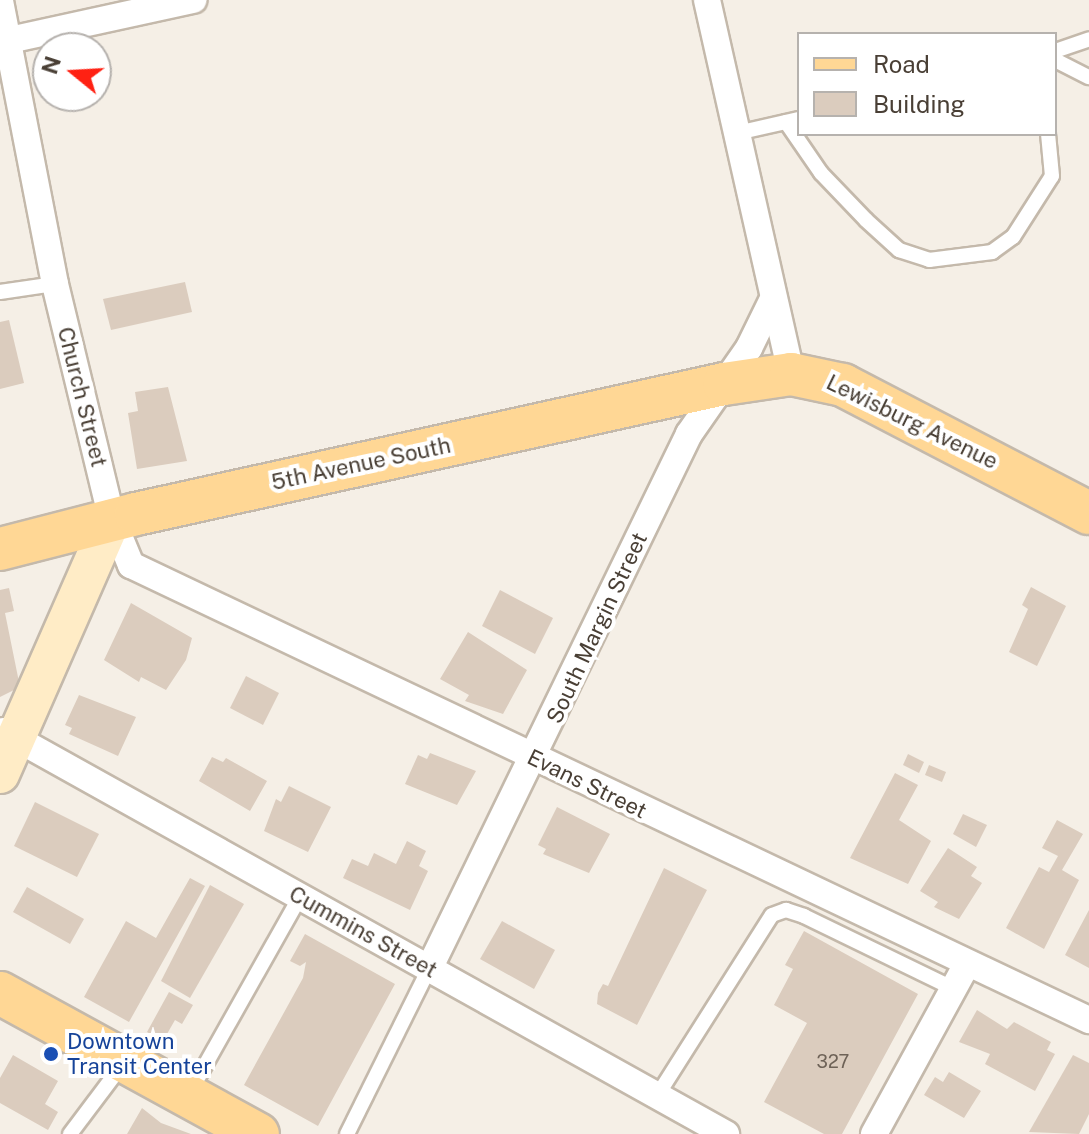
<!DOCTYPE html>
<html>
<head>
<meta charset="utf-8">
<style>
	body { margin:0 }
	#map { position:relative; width:1089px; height:1134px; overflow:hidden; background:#f5efe6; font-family:"Public Sans",sans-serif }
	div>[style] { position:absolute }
	.building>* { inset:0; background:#dbccbe }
	.roads { filter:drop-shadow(2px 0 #c4b9ab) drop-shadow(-2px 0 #c4b9ab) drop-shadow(0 2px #c4b9ab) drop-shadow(0 -2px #c4b9ab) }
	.lane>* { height:14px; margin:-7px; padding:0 7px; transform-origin:7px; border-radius:7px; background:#fff }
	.street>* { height:26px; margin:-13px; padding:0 13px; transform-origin:13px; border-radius:13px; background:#fff }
	.secondary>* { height:38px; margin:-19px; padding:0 19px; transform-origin:19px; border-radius:19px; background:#ffecc6 }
	.primary>* { height:42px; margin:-21px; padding:0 21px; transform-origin:21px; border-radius:21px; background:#ffd795 }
	.dots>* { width:22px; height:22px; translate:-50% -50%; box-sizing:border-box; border:4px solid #fff; border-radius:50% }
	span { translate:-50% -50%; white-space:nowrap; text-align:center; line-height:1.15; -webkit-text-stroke:8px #fff; paint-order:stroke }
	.number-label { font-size:18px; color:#6e6257 }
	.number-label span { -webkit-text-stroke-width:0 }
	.street-label { font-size:22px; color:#493f35 }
	.transit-label { font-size:22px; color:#164399 }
	.left { translate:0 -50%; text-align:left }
	.legend { position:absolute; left:797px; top:32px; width:260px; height:104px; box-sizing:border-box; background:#fff; border:2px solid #b6b2ae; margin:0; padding:10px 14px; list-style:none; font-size:24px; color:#493f35 }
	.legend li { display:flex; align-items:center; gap:16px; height:40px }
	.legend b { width:40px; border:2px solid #b6b2ae }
	.north { position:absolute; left:32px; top:32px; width:80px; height:80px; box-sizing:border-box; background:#fff; border:2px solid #b6b2ae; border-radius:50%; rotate:288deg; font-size:22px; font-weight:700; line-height:32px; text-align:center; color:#493f35 }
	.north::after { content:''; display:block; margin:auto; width:28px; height:36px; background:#ff2113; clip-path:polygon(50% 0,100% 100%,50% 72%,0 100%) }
</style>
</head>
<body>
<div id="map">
	<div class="building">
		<i style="clip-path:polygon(185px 282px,192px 312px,111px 330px,103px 299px)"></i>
		<i style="clip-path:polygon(9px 320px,24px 383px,0 389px,0 322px)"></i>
		<i style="clip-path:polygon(168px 387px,187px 461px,137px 469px,128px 413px,138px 411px,135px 392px)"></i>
		<i style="clip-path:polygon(1031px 587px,1066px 606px,1037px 666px,1009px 652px,1028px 609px,1022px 605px)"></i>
		<i style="clip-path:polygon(9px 588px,14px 611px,5px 613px,20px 687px,0 697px,0 590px)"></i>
		<i style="clip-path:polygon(500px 590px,553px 618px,535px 654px,482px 626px)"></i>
		<i style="clip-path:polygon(131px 603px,192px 638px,186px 660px,166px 690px,141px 677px,139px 682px,104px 660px)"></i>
		<i style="clip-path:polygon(468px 632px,527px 670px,503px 714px,465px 701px,469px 695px,440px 679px)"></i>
		<i style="clip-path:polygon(246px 676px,279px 693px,263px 725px,230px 708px)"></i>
		<i style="clip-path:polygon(79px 695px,136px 717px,118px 756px,69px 734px,72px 728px,65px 725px)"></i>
		<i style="clip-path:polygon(430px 753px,476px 771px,457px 805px,405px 784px,418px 755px,427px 759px)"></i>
		<i style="clip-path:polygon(908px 754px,924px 762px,919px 773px,903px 765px)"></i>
		<i style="clip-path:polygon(212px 757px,223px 762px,226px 758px,267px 781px,250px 811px,199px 781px)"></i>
		<i style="clip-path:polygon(929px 765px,946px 772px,942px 782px,925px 775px)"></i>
		<i style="clip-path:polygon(895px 773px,918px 785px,899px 820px,931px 841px,908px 884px,850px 858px)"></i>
		<i style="clip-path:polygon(289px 786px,331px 807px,308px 852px,264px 831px,276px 799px,281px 802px)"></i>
		<i style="clip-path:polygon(35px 802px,99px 834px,77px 877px,14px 846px)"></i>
		<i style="clip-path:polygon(557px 807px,610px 834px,589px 873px,543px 854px,546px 849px,538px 845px)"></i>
		<i style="clip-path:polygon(963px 814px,987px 825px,976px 847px,953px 834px)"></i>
		<i style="clip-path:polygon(1057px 820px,1083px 834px,1062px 870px,1079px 880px,1044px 949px,1006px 928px,1039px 867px,1049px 872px,1058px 856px,1042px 848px)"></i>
		<i style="clip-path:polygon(407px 841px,426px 851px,419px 866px,428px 871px,410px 910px,343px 878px,352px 859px,368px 866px,374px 853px,396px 864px)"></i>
		<i style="clip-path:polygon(948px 848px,977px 867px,971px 876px,982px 883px,959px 919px,934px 907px,938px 902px,920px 891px)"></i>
		<i style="clip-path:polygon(664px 868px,707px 890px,637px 1025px,597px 1004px,598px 993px,603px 984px,608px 986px)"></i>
		<i style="clip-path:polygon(190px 878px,205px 886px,129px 1022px,84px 997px,126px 921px,156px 938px)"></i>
		<i style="clip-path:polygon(210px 885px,244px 904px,190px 998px,161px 981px)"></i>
		<i style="clip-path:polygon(27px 887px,84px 919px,70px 944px,13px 912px)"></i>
		<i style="clip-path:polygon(1089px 910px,1089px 968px,1065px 955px)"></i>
		<i style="clip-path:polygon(502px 921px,555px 950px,534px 989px,480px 959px)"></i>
		<i style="clip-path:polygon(804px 931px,918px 994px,842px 1134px,824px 1134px,764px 1102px,807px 1023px,774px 1005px,793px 969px,785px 965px)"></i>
		<i style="clip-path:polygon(305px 934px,395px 984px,318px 1126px,244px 1085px,303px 978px,306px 962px,300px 966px,290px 961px)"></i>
		<i style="clip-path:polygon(169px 992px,193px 1005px,182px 1024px,175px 1020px,163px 1041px,147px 1032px)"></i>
		<i style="clip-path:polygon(977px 1010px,1007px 1029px,1014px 1022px,1051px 1042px,1047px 1050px,1055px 1054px,1035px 1091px,985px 1064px,990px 1054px,959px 1042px)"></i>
		<i style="clip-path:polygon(13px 1055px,58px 1081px,45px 1104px,58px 1112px,48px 1130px,0 1103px,0 1078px)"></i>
		<i style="clip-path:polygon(1073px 1055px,1089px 1063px,1089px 1114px,1079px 1134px,1029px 1132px)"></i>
		<i style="clip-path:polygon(949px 1072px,981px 1091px,964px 1118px,924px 1095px,935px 1077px,943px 1082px)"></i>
		<i style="clip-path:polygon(142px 1108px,161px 1123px,191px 1134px,127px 1134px)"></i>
	</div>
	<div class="roads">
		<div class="lane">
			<i style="left:1055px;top:51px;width:36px;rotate:-19deg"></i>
			<i style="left:1055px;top:60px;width:38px;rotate:27deg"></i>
			<i style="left:786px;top:122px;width:62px;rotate:55.5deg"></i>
			<i style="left:821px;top:173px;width:65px;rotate:46.2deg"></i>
			<i style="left:866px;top:220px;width:45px;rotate:42.3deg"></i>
			<i style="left:899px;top:250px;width:32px;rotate:18deg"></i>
			<i style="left:929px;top:260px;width:64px;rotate:-7.2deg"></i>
			<i style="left:992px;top:252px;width:26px;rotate:-36deg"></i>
			<i style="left:1013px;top:237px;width:72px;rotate:-57.4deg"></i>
			<i style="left:1052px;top:176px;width:42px;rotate:-95.4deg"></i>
			<i style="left:737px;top:133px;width:64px;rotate:-12.7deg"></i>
			<i style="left:0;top:292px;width:56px;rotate:-8.3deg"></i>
			<i style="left:190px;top:1092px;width:224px;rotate:-60.6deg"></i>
			<i style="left:657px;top:1096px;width:214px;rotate:-57.6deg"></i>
			<i style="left:772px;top:915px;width:15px;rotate:-20deg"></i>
			<i style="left:786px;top:910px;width:19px;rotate:18deg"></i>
			<i style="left:804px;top:916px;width:165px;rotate:25.9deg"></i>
			<i style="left:70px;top:1134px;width:86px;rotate:-53deg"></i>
			<i style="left:347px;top:1134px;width:184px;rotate:-63.6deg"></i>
		</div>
		<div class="street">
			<i style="left:707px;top:0;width:383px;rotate:77.3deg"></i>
			<i style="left:0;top:1px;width:288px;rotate:79deg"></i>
			<i style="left:55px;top:284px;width:242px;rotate:76.4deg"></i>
			<i style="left:112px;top:519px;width:50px;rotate:67.6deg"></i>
			<i style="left:131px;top:565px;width:1061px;rotate:25.41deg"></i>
			<i style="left:0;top:42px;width:198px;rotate:-12.3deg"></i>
			<i style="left:3px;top:731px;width:828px;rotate:29.14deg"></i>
			<i style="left:429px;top:969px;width:595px;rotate:-64.08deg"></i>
			<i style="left:689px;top:434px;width:105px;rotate:-55.1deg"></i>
			<i style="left:749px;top:348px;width:52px;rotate:-63.9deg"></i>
			<i style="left:874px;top:1134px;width:192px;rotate:-61.3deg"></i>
		</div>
		<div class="secondary">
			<i style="left:0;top:774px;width:279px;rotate:-66.3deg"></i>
		</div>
		<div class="primary">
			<i style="left:0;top:549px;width:140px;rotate:-14.4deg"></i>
			<i style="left:136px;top:514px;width:602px;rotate:-12.47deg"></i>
			<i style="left:724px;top:384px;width:68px;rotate:-8.5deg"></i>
			<i style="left:791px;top:374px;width:53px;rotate:11.9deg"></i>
			<i style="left:843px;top:385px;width:277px;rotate:27.5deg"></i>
			<i style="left:0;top:993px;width:294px;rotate:28.7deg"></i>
		</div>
	</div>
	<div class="dots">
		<i style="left:51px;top:1054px;background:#1a4fb4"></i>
	</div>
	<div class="number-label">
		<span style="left:833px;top:1062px">327</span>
	</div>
	<div class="street-label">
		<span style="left:82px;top:397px;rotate:76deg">Church Street</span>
		<span style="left:912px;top:422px;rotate:26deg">Lewisburg Avenue</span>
		<span style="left:361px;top:464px;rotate:-12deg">5th Avenue South</span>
		<span style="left:597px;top:628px;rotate:-65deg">South Margin Street</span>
		<span style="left:587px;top:784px;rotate:26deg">Evans Street</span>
		<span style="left:363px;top:932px;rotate:29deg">Cummins Street</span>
	</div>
	<div class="transit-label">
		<span class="left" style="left:67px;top:1054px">Downtown<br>Transit Center</span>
	</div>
	<ul class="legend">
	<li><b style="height:10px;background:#ffd795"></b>Road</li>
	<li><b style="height:22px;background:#dbccbe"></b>Building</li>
	</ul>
	<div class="north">N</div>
</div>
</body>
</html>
